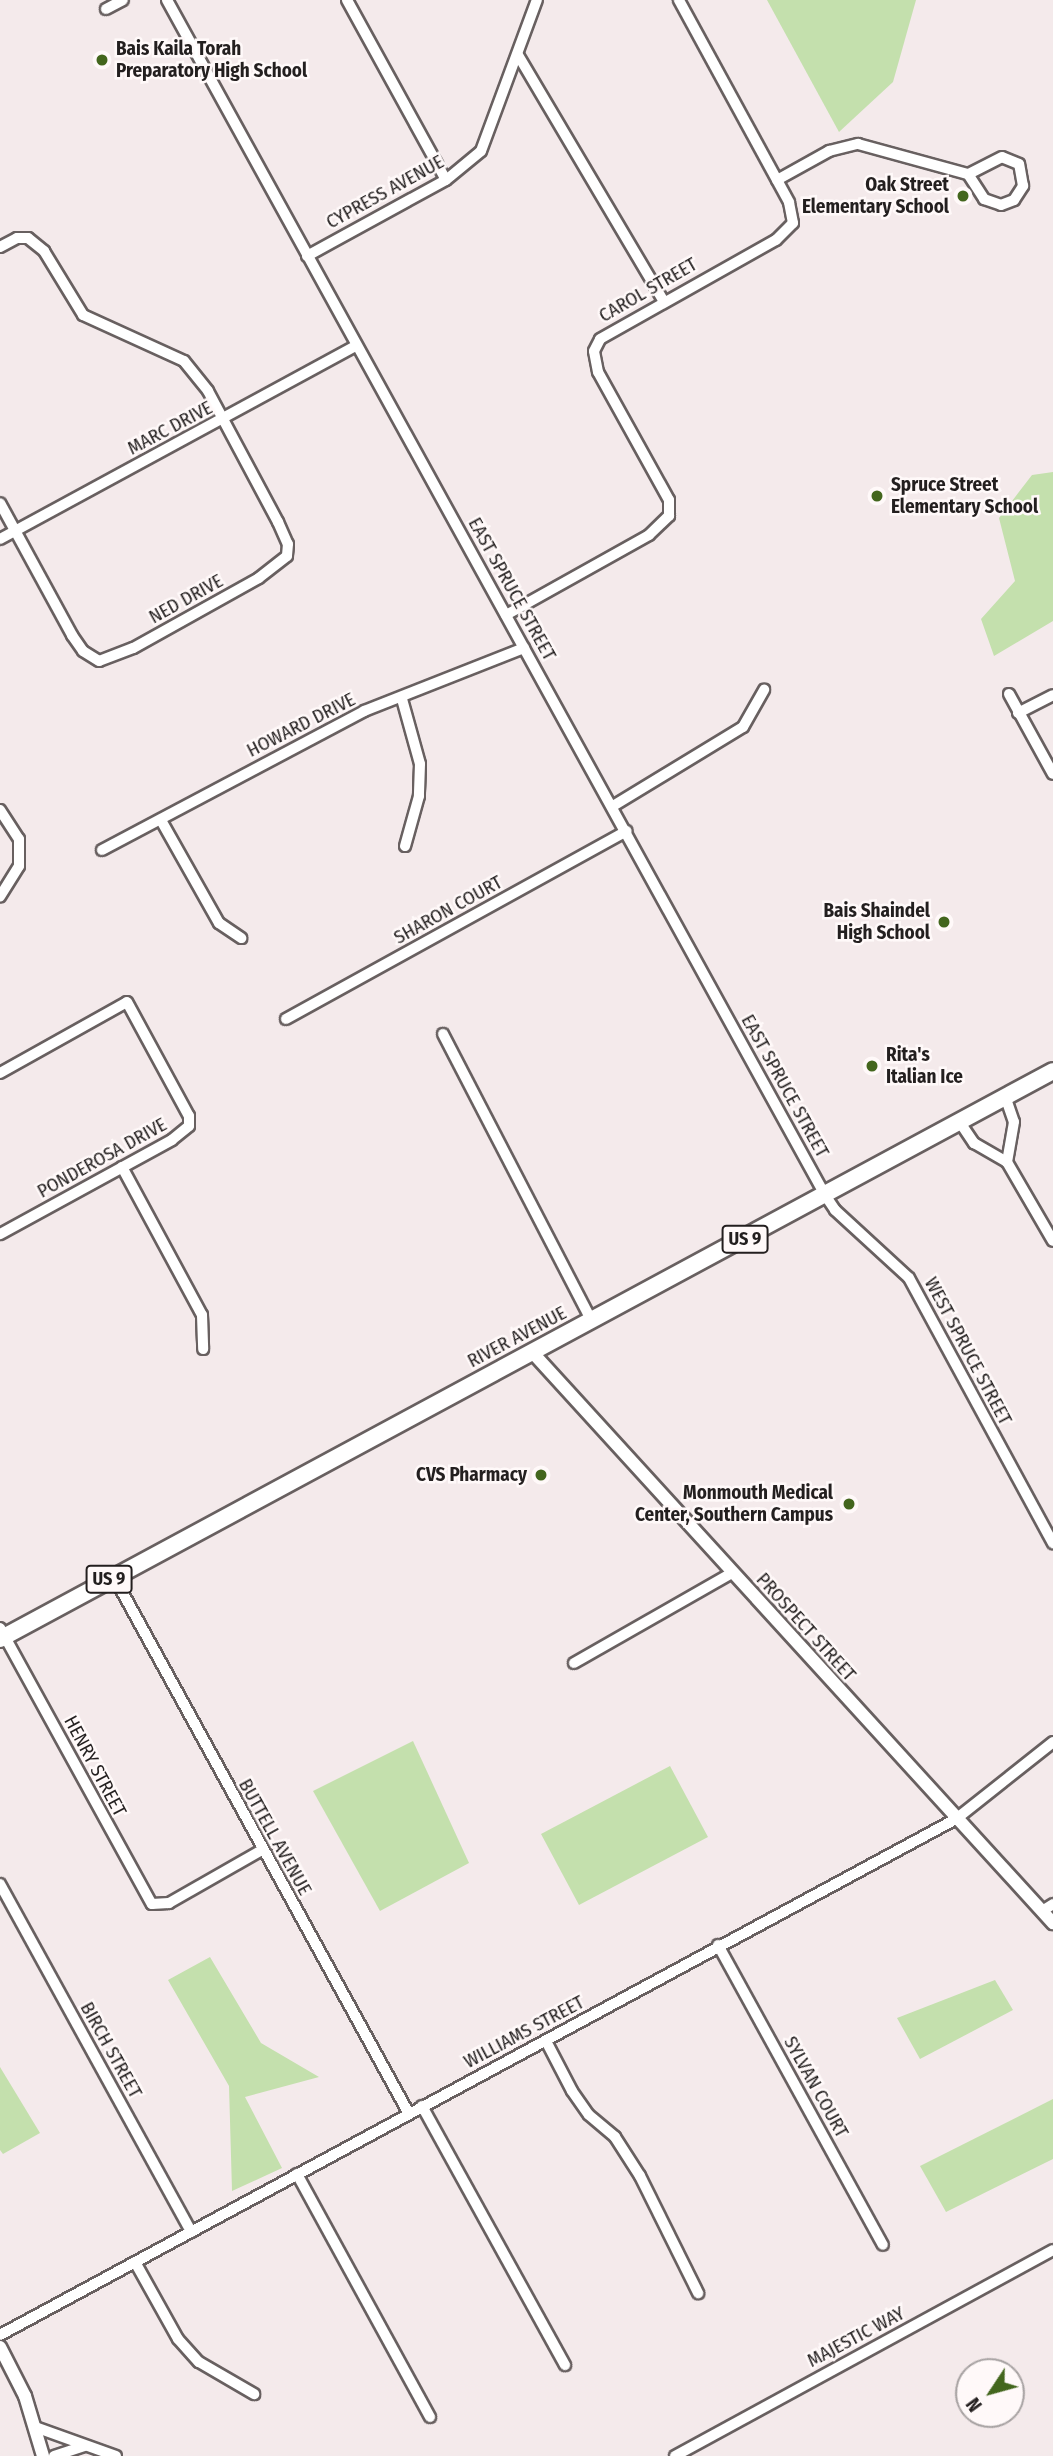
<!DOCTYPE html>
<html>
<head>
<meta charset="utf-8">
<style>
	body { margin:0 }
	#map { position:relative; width:1053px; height:2456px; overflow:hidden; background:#f4eaeb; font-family:"Fira Sans Condensed",sans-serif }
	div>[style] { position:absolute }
	.green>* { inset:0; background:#c4e0ad }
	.roads { filter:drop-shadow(2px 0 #686060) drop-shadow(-2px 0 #686060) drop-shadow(0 2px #686060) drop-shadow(0 -2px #686060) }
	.minor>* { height:10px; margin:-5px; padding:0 5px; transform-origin:5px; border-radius:5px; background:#fff }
	.tertiary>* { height:12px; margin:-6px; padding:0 6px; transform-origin:6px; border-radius:6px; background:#fff }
	.trunk>* { height:16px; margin:-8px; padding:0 8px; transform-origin:8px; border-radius:8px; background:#fff }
	.dots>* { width:19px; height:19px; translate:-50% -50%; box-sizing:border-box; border:4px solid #fff9f9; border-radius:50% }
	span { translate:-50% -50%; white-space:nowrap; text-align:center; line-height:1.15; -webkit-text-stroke:5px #fff9f9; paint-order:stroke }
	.shield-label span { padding:2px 5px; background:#fff9f9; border:2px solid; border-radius:5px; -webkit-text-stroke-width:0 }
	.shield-label { font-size:18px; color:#231f1f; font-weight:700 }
	.poi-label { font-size:19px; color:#231f1f; font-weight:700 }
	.left { translate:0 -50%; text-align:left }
	.right { translate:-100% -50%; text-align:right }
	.street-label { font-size:19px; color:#231f1f }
	.north { position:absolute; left:955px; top:2358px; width:70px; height:70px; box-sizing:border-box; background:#fff9f9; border:2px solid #a7a2a2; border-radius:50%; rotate:234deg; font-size:19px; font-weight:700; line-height:28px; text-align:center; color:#231f1f }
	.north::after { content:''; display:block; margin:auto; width:24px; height:32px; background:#43661d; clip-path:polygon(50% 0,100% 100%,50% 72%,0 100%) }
</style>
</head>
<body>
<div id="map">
	<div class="green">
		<i style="clip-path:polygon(767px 0,916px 0,893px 82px,839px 132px)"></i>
		<i style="clip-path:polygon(1053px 472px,1053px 621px,994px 656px,981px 619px,1015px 581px,999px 518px,1032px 475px)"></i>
		<i style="clip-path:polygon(413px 1741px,469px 1863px,380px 1911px,313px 1791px)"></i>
		<i style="clip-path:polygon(670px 1766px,708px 1837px,579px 1905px,541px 1834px)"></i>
		<i style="clip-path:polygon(210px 1957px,261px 2043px,319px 2077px,245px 2097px,282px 2168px,232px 2191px,229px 2086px,168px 1980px)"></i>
		<i style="clip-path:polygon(995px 1980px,1013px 2010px,920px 2059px,897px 2018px)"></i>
		<i style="clip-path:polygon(0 2067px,40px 2133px,3px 2154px,0 2150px)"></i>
		<i style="clip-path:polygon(1053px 2099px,1053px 2159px,946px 2212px,920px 2166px)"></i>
	</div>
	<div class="roads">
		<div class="minor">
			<i style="left:167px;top:0;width:1364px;rotate:61.16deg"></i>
			<i style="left:825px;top:1195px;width:18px;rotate:56deg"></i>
			<i style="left:835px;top:1210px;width:100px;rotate:42.6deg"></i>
			<i style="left:909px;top:1278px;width:302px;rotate:61.5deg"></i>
			<i style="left:347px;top:0;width:205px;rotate:61.2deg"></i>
			<i style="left:106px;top:9px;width:19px;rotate:-28deg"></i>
			<i style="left:518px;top:55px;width:285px;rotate:59.4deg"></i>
			<i style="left:777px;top:180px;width:60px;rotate:-29.1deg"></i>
			<i style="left:829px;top:151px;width:30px;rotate:-14deg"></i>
			<i style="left:858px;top:144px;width:114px;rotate:15.3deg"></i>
			<i style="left:968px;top:174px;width:30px;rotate:57deg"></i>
			<i style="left:984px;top:199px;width:18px;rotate:19deg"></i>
			<i style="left:1001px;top:205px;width:14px;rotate:-21deg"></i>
			<i style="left:1014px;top:200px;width:17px;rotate:-57deg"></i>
			<i style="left:1023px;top:186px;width:22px;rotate:-100deg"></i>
			<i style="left:1019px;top:164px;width:18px;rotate:-158deg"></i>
			<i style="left:1002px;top:157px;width:38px;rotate:153deg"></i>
			<i style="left:0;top:247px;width:19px;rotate:-28deg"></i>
			<i style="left:17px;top:238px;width:11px"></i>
			<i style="left:28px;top:238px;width:21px;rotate:39deg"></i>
			<i style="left:44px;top:251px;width:75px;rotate:58.6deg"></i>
			<i style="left:83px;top:315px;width:111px;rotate:24.5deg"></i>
			<i style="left:184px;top:361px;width:38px;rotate:51deg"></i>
			<i style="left:208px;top:391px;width:149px;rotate:61.9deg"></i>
			<i style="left:278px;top:522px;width:24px;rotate:66deg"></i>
			<i style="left:288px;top:544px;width:12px;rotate:95deg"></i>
			<i style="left:287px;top:556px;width:36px;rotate:142deg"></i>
			<i style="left:259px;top:578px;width:144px;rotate:150.9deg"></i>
			<i style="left:133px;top:648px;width:36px;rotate:159deg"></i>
			<i style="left:99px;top:661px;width:19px;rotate:-148deg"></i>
			<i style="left:83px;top:651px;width:19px;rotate:-125deg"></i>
			<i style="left:72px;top:635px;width:150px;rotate:-118.6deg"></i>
			<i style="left:307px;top:256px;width:158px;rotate:-28.7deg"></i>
			<i style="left:446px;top:180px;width:45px;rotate:-39.6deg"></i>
			<i style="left:481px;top:151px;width:161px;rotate:-69.7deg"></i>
			<i style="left:0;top:539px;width:405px;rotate:-28.5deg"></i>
			<i style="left:506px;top:615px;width:164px;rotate:-29.2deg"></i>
			<i style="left:649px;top:535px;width:28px;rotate:-44deg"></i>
			<i style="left:669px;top:516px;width:16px;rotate:-90deg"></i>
			<i style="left:669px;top:500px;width:146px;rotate:-119deg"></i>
			<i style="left:598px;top:372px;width:21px;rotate:-101deg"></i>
			<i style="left:594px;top:351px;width:13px;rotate:-63deg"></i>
			<i style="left:600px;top:339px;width:202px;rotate:-29.4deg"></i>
			<i style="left:776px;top:240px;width:24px;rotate:-45deg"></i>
			<i style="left:793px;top:223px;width:21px;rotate:-101deg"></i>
			<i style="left:789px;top:202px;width:230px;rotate:-118.6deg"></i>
			<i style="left:1009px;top:694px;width:91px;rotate:61.2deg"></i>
			<i style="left:402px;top:699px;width:67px;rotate:74.5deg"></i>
			<i style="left:420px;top:764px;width:32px;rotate:92deg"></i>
			<i style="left:419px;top:796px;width:52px;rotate:105.6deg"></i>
			<i style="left:1018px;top:713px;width:39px;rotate:-27deg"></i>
			<i style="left:613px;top:806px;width:152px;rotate:-31.3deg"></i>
			<i style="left:743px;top:727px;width:43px;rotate:-60.4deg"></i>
			<i style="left:0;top:810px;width:35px;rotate:57deg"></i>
			<i style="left:19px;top:839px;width:27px;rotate:90deg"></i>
			<i style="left:19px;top:866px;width:36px;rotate:122deg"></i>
			<i style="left:162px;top:822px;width:116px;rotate:60.6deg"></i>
			<i style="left:219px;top:923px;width:27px;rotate:34deg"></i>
			<i style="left:102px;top:850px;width:297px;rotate:-27.9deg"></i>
			<i style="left:364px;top:711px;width:172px;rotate:-21.5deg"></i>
			<i style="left:286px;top:1019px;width:389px;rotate:-28.9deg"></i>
			<i style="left:443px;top:1034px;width:324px;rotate:62.6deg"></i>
			<i style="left:0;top:1073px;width:145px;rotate:-29.2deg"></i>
			<i style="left:127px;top:1002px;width:130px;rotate:61.5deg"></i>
			<i style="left:189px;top:1116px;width:10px;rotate:90deg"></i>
			<i style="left:189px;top:1126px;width:22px;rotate:141deg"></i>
			<i style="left:172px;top:1140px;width:196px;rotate:151.3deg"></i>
			<i style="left:1006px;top:1099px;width:24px;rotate:71deg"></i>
			<i style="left:1014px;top:1122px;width:41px;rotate:99.9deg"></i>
			<i style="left:959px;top:1121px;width:27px;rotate:56deg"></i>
			<i style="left:974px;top:1143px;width:38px;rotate:30deg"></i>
			<i style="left:1007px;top:1162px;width:91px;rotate:59.8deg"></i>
			<i style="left:122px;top:1167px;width:168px;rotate:61.6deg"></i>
			<i style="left:202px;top:1315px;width:34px;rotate:88deg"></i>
			<i style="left:114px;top:1577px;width:610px;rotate:61.21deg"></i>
			<i style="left:0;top:1628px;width:315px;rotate:61.2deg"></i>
			<i style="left:152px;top:1904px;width:17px;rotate:-3deg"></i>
			<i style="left:169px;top:1903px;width:107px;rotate:-29.7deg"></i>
			<i style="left:574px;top:1663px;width:182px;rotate:-29.7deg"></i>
			<i style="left:0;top:1884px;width:397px;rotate:61.2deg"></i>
			<i style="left:1042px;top:1911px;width:13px;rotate:-32deg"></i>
			<i style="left:718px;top:1945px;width:342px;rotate:61.2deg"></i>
			<i style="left:546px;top:2041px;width:56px;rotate:62.5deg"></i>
			<i style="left:572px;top:2091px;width:29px;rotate:55deg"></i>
			<i style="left:589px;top:2115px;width:34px;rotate:40deg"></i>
			<i style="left:615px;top:2137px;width:46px;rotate:57.3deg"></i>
			<i style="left:640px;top:2176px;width:131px;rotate:63.6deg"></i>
			<i style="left:422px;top:2106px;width:296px;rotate:61.1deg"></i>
			<i style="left:297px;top:2174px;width:277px;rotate:61.3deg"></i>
			<i style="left:135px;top:2262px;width:88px;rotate:60.8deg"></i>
			<i style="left:178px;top:2339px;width:31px;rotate:48deg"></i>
			<i style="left:199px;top:2362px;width:64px;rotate:30.2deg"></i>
			<i style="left:0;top:2335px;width:1086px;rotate:-28.36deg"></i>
			<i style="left:956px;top:1819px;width:124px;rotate:-38.4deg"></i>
			<i style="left:35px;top:2427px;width:86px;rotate:19.7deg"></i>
			<i style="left:54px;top:2456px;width:32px;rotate:-18deg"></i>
			<i style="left:675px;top:2456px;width:430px;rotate:-28.6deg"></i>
		</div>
		<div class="tertiary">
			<i style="left:533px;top:1353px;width:772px;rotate:47.63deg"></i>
			<i style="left:0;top:2347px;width:55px;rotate:63deg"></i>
			<i style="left:25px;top:2396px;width:63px;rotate:73.3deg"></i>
		</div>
		<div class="trunk">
			<i style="left:0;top:1639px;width:1196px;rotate:-28.34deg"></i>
		</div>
	</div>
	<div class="dots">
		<i style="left:102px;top:60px;background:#43661d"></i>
		<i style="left:963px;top:196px;background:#43661d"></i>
		<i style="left:877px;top:496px;background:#43661d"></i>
		<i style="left:944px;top:922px;background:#43661d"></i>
		<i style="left:872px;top:1066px;background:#43661d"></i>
		<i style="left:541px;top:1475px;background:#43661d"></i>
		<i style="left:849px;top:1504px;background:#43661d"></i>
	</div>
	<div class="shield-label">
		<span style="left:745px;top:1239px">US 9</span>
		<span style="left:109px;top:1579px">US 9</span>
	</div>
	<div class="poi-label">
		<span class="left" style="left:116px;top:60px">Bais Kaila Torah<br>Preparatory High School</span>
		<span class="right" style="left:949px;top:196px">Oak Street<br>Elementary School</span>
		<span class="left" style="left:891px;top:496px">Spruce Street<br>Elementary School</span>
		<span class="right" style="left:930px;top:922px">Bais Shaindel<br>High School</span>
		<span class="left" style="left:886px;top:1066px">Rita's<br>Italian Ice</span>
		<span class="right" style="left:527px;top:1475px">CVS Pharmacy</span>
		<span class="right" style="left:833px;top:1504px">Monmouth Medical<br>Center, Southern Campus</span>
	</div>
	<div class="street-label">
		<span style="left:385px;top:192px;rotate:-29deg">CYPRESS AVENUE</span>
		<span style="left:648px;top:290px;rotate:-30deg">CAROL STREET</span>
		<span style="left:170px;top:428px;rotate:-28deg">MARC DRIVE</span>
		<span style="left:512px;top:589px;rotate:61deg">EAST SPRUCE STREET</span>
		<span style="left:186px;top:599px;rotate:-29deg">NED DRIVE</span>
		<span style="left:301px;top:725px;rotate:-27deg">HOWARD DRIVE</span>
		<span style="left:448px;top:910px;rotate:-29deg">SHARON COURT</span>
		<span style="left:785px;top:1086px;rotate:61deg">EAST SPRUCE STREET</span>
		<span style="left:102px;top:1158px;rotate:-29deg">PONDEROSA DRIVE</span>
		<span style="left:517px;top:1337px;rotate:-28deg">RIVER AVENUE</span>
		<span style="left:968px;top:1351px;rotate:62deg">WEST SPRUCE STREET</span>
		<span style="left:806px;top:1627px;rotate:48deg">PROSPECT STREET</span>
		<span style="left:95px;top:1766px;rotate:62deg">HENRY STREET</span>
		<span style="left:275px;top:1837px;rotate:61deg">BUTTELL AVENUE</span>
		<span style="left:524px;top:2032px;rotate:-28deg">WILLIAMS STREET</span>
		<span style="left:111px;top:2050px;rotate:61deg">BIRCH STREET</span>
		<span style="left:816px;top:2087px;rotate:61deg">SYLVAN COURT</span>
		<span style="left:856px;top:2337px;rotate:-28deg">MAJESTIC WAY</span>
	</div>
	<div class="north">N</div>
</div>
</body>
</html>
